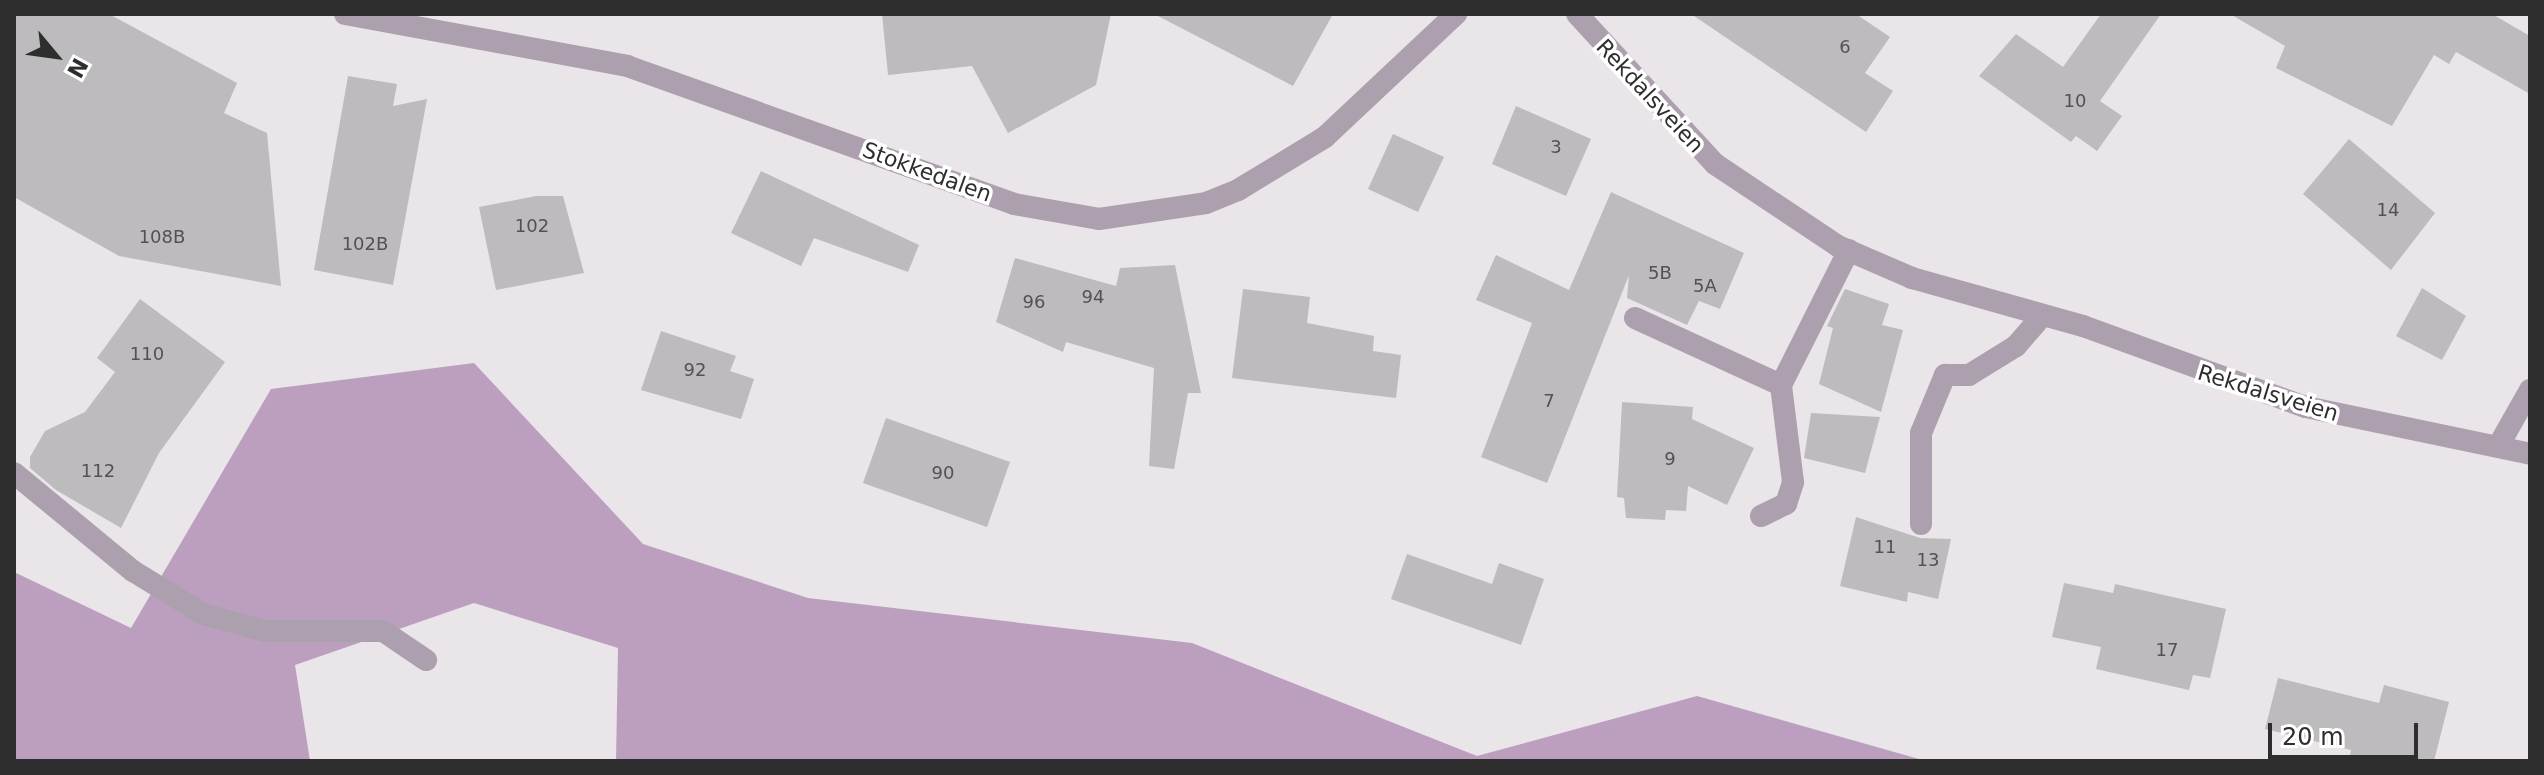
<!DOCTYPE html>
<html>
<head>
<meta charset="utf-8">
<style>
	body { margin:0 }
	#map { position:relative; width:2544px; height:775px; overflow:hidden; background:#e9e5e9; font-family:"DejaVu Sans",sans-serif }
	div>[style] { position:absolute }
	.forest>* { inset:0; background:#bc9fbf }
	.building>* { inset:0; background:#bebbbf }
	.service>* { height:22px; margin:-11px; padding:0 11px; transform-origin:11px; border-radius:11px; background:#ada0ae }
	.minor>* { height:22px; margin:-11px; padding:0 11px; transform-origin:11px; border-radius:11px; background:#ada0ae }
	span { translate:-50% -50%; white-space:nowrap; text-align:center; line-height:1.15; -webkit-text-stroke:7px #fff; paint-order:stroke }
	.number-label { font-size:18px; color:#535153 }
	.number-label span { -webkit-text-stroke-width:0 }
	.street-label { font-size:22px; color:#2f2e2f }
	.frame { position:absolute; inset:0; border:16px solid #2f2e2f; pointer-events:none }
	.north { position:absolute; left:16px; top:16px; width:80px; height:80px; -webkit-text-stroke:6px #fff; paint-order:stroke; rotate:119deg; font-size:22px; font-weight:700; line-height:32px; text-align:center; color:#2f2e2f }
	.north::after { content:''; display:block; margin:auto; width:28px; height:36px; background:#2f2e2f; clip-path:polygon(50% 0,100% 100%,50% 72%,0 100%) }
	.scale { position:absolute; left:2268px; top:723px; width:150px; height:36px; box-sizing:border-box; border:4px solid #2f2e2f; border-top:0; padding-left:10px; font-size:24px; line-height:28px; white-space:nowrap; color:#2f2e2f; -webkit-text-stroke:6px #fff; paint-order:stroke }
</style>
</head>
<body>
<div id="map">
	<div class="forest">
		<i style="clip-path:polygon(474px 363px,643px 544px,808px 598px,1192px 643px,1477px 756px,1697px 696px,1926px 761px,616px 761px,618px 648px,474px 603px,295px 665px,310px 761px,14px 761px,14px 572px,131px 628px,271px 389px)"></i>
	</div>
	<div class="building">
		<i style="clip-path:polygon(14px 14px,109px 14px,237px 83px,224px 113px,267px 133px,281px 286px,119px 256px,14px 197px)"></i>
		<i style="clip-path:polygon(882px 14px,1111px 14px,1096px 85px,1008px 133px,972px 66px,888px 75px)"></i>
		<i style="clip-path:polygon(1154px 14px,1333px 14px,1293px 86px)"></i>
		<i style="clip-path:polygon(1691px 14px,1856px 14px,1890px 37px,1865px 73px,1893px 91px,1866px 132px)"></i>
		<i style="clip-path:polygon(2101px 14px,2161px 14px,2100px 101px,2122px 116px,2097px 151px,2076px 136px,2071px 142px,1979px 76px,2016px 34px,2063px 67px)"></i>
		<i style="clip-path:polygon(2230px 14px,2492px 14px,2530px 36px,2530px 94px,2456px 52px,2449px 64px,2434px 55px,2392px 126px,2276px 68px,2285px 46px)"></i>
		<i style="clip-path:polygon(348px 76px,397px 84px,393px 106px,427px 99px,393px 285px,314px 270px)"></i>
		<i style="clip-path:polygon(1516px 106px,1591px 139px,1566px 196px,1492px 164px)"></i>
		<i style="clip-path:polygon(1393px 134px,1444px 157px,1418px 212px,1368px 189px)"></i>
		<i style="clip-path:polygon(2349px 139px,2435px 213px,2391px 270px,2303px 194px)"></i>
		<i style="clip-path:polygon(761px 171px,919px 245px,908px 272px,814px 238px,801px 266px,731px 233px)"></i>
		<i style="clip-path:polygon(1611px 192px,1744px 253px,1720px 309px,1699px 301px,1687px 325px,1627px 298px,1629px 275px,1547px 483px,1481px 457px,1532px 323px,1476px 300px,1496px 255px,1569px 290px)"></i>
		<i style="clip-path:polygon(536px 196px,563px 196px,584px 273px,496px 290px,479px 207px)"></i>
		<i style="clip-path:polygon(1015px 258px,1116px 286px,1120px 268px,1175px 265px,1201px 393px,1188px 393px,1174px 469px,1149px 466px,1154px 368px,1066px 342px,1063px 352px,996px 322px)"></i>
		<i style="clip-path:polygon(2422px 288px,2466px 316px,2442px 360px,2396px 336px)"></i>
		<i style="clip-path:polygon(1243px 289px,1310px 297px,1307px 323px,1374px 336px,1373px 351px,1401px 355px,1396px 398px,1232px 378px)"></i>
		<i style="clip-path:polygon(1845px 289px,1889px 304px,1882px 325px,1903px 330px,1881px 412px,1819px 384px,1833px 328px,1827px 326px)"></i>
		<i style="clip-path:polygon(140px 299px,225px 362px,159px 453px,121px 528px,56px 490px,30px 468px,30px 457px,45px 431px,85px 412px,115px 372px,97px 358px)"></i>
		<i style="clip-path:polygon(661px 331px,736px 356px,730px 371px,754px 379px,741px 419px,641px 390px)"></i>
		<i style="clip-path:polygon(1622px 402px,1693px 407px,1692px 419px,1754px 448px,1727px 505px,1688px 486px,1686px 511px,1666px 510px,1665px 520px,1626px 518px,1624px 498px,1617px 497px)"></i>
		<i style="clip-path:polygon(1811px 413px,1880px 417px,1865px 473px,1804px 458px)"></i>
		<i style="clip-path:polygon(886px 418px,1010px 462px,987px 527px,863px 483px)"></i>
		<i style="clip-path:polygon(1856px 517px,1920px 538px,1951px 539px,1938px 599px,1908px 592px,1907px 602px,1840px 586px)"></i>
		<i style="clip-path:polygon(1407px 554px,1492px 584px,1499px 563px,1544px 579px,1521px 645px,1391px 599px)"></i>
		<i style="clip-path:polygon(2064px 583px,2113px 593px,2115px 584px,2226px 609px,2210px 678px,2193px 675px,2189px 690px,2096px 669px,2101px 647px,2052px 637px)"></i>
		<i style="clip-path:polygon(2278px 678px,2379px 703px,2384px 685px,2449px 702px,2434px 761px,2349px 761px,2351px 750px,2265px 729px)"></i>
	</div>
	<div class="service">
		<i style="left:14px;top:473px;width:154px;rotate:39.5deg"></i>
		<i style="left:133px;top:571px;width:82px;rotate:31.6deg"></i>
		<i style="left:203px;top:614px;width:64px;rotate:15.3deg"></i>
		<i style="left:265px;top:631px;width:118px"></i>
		<i style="left:383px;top:631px;width:52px;rotate:34deg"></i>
	</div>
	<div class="minor">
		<i style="left:345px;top:14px;width:287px;rotate:10.4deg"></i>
		<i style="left:627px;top:66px;width:411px;rotate:19.6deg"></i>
		<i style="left:1014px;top:204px;width:86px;rotate:10deg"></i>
		<i style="left:1099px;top:219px;width:108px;rotate:-8.5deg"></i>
		<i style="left:1206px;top:203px;width:35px;rotate:-22deg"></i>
		<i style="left:1238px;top:190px;width:102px;rotate:-31.3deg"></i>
		<i style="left:1325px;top:137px;width:180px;rotate:-43.2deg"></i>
		<i style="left:1577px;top:14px;width:204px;rotate:47.4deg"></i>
		<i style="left:1715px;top:164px;width:148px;rotate:33.7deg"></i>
		<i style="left:1838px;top:246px;width:81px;rotate:23.4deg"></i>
		<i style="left:1912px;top:278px;width:178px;rotate:15.7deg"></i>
		<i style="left:2083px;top:326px;width:237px;rotate:20deg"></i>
		<i style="left:2306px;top:407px;width:229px;rotate:11.8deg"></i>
		<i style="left:1635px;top:318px;width:161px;rotate:24.7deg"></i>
		<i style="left:2500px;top:443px;width:61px;rotate:-60.5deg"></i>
		<i style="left:1761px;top:516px;width:28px;rotate:-26deg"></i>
		<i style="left:1786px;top:504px;width:23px;rotate:-72deg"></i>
		<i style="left:1793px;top:482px;width:98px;rotate:-97.1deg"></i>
		<i style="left:1781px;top:385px;width:151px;rotate:-63.3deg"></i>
		<i style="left:1921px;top:524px;width:91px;rotate:-90deg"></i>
		<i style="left:1921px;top:433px;width:63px;rotate:-67.5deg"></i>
		<i style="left:1945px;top:375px;width:24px"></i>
		<i style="left:1969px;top:375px;width:55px;rotate:-31.7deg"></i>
		<i style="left:2016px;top:346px;width:40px;rotate:-49deg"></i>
	</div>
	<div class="number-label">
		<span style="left:1845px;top:47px">6</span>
		<span style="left:2075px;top:101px">10</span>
		<span style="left:1556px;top:147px">3</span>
		<span style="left:2388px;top:210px">14</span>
		<span style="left:532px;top:226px">102</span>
		<span style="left:162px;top:237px">108B</span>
		<span style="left:365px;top:244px">102B</span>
		<span style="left:1660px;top:273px">5B</span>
		<span style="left:1705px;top:286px">5A</span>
		<span style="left:1093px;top:297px">94</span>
		<span style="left:1034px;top:302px">96</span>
		<span style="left:147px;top:354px">110</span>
		<span style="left:695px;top:370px">92</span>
		<span style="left:1549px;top:401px">7</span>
		<span style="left:1670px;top:459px">9</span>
		<span style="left:98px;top:471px">112</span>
		<span style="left:943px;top:473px">90</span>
		<span style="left:1885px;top:547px">11</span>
		<span style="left:1928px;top:560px">13</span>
		<span style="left:2167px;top:650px">17</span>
	</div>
	<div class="street-label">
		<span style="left:1650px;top:96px;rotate:47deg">Rekdalsveien</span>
		<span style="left:927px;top:172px;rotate:20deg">Stokkedalen</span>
		<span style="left:2268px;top:393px;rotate:17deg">Rekdalsveien</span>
	</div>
	<div class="frame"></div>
	<div class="north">N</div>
	<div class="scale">20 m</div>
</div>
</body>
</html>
